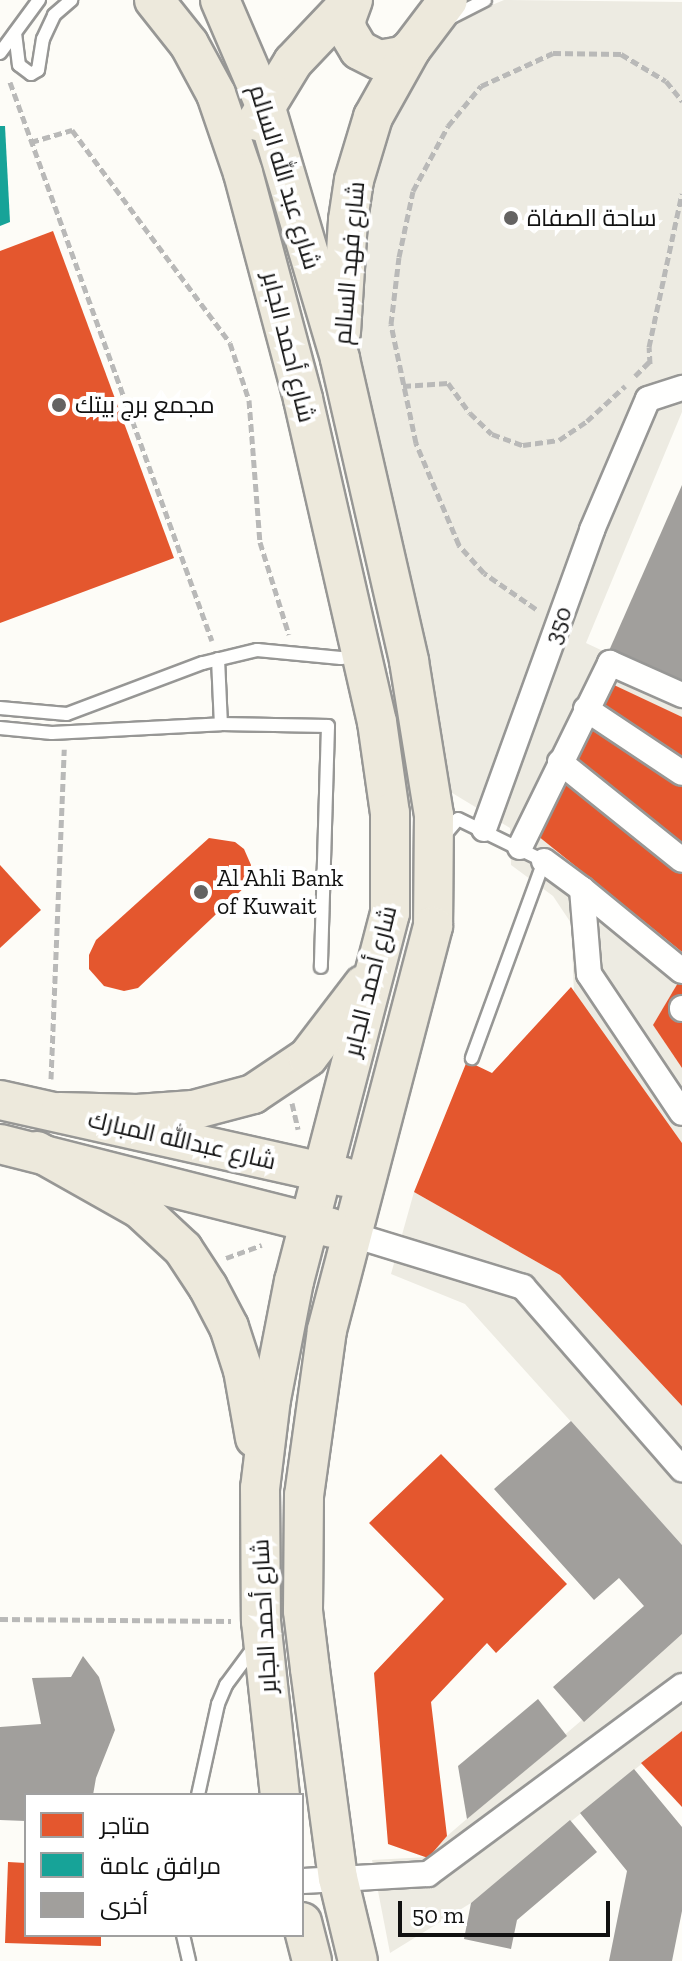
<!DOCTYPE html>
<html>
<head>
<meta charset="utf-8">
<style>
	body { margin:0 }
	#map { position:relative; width:682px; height:1961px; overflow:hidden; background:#fdfcf7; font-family:"Zilla Slab",Cairo,serif }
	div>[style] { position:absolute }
	.plaza>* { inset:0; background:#edebe2 }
	.shops>* { inset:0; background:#e4572e }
	.public>* { inset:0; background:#17a398 }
	.building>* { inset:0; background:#a19f9c }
	.path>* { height:5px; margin-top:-2.5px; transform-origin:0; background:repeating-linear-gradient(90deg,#b9b9b8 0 8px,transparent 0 12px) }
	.roads { filter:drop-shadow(2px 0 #979795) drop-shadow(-2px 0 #979795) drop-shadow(0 2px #979795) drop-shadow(0 -2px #979795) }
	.lane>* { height:12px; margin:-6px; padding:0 6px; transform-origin:6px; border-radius:6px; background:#fffffe }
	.street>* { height:24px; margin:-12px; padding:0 12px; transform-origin:12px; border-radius:12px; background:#fffffe }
	.primary>* { height:38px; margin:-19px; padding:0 19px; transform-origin:19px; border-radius:19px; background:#ede9dc }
	.dots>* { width:22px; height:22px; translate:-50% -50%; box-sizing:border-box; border:4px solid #fff; border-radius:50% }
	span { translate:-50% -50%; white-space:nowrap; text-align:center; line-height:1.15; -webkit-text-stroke:8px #fff; paint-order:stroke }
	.street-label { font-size:24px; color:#111 }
	.poi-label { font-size:24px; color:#111 }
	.left { translate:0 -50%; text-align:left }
	.legend { position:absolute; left:24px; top:1793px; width:280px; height:144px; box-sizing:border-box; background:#fff; border:2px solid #a0a0a0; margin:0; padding:10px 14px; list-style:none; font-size:24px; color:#111 }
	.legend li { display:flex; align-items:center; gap:16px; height:40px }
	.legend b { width:40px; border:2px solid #a0a0a0 }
	.scale { position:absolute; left:398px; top:1901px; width:212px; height:36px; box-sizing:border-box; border:4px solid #111; border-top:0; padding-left:10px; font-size:24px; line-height:28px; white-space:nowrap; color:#111; -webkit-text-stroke:6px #fff; paint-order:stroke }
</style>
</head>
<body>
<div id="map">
	<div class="plaza">
		<i style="clip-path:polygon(504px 0,682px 2px,682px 412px,586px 643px,682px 688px,682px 717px,538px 836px,682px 952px,682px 976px,653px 1025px,682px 1068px,682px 1143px,574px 993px,571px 923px,553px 896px,511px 865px,510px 828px,444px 788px,348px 354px,370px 155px,433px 41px,468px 15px)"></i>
		<i style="clip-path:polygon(414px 1192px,560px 1275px,682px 1406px,682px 1545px,465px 1304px,391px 1274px)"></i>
		<i style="clip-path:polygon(682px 1634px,682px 1731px,471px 1903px,390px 1953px,372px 1860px,428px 1857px,447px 1836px)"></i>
	</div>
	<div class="shops">
		<i style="clip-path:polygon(53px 231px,174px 558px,0 623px,0 251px)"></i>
		<i style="clip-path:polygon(614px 685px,682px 717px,682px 952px,538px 836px)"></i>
		<i style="clip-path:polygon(209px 838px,235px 842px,244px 849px,251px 865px,248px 884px,138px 988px,124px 991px,104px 986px,89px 969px,89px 955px,96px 940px)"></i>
		<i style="clip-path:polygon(0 865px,41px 910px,0 948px)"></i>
		<i style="clip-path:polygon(682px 976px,682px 1068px,653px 1025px)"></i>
		<i style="clip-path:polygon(571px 987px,682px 1143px,682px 1406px,560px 1275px,414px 1192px,467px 1061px,492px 1073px)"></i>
		<i style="clip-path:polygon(441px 1454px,567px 1584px,496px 1653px,487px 1643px,431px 1702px,447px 1836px,428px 1858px,388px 1844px,374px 1673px,444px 1599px,369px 1523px)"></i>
		<i style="clip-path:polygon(682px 1731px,682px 1807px,641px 1763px)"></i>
		<i style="clip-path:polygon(8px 1862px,26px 1863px,26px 1935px,101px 1935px,101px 1946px,5px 1943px)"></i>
	</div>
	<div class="public">
		<i style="clip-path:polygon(0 126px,5px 126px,10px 222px,0 226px)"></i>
	</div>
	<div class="building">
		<i style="clip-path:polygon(682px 485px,682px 688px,608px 653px)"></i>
		<i style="clip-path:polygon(571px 1421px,682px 1545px,682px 1634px,584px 1722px,553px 1687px,644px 1606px,619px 1578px,594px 1600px,494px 1489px)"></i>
		<i style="clip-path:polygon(83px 1656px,99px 1677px,115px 1730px,96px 1778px,93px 1795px,26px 1795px,26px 1821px,0 1820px,0 1727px,41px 1724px,32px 1678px,71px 1677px)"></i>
		<i style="clip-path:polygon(538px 1699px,567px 1736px,467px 1819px,458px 1766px)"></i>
		<i style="clip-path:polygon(634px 1769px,682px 1827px,682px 1911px,672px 1961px,609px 1961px,627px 1871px,580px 1813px)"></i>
		<i style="clip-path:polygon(570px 1820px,597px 1852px,517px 1920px,511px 1949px,464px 1939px,471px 1903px)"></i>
	</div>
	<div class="path">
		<i style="left:10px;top:82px;width:594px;rotate:70.13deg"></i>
		<i style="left:31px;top:142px;width:43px;rotate:-16.3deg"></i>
		<i style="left:72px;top:130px;width:265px;rotate:53.4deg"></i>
		<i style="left:230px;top:343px;width:60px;rotate:71.6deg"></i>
		<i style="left:249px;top:400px;width:142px;rotate:85.6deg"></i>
		<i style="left:260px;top:542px;width:97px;rotate:72.7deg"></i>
		<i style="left:650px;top:364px;width:17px;rotate:-93deg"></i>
		<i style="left:649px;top:347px;width:157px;rotate:-77.9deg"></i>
		<i style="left:635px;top:376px;width:20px;rotate:-45deg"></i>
		<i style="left:403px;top:386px;width:45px;rotate:-3.8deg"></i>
		<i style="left:448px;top:383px;width:37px;rotate:54deg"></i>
		<i style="left:470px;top:413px;width:30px;rotate:44deg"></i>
		<i style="left:492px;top:434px;width:33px;rotate:20deg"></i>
		<i style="left:523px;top:445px;width:36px;rotate:-8deg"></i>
		<i style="left:559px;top:440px;width:34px;rotate:-34deg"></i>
		<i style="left:587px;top:421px;width:52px;rotate:-42.6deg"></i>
		<i style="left:536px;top:609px;width:63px;rotate:-145.3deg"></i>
		<i style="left:484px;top:573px;width:38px;rotate:-132deg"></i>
		<i style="left:459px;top:545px;width:111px;rotate:-112.9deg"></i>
		<i style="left:416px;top:443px;width:122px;rotate:-101.9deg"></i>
		<i style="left:391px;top:324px;width:67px;rotate:-83.2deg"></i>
		<i style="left:399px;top:257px;width:67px;rotate:-78deg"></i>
		<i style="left:413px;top:191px;width:74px;rotate:-61.7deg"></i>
		<i style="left:448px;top:126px;width:52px;rotate:-50.5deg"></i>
		<i style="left:481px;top:86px;width:79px;rotate:-24.6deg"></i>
		<i style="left:553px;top:53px;width:68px;rotate:0.8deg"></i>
		<i style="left:621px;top:54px;width:52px;rotate:31deg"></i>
		<i style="left:666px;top:81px;width:26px;rotate:51deg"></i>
		<i style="left:51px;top:1079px;width:330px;rotate:-87.7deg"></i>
		<i style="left:292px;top:1103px;width:27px;rotate:77deg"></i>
		<i style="left:226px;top:1258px;width:38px;rotate:-20deg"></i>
		<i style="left:0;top:1619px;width:231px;rotate:0.5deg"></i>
	</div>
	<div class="roads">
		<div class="lane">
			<i style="left:452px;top:17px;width:37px;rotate:-27deg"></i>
			<i style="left:15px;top:33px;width:32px;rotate:83deg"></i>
			<i style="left:19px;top:65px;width:15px;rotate:37deg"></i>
			<i style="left:31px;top:74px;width:8px;rotate:-30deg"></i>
			<i style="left:38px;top:70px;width:31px;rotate:-81deg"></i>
			<i style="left:43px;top:39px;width:26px;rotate:-65deg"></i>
			<i style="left:54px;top:15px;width:23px;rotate:-41deg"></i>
			<i style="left:0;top:53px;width:66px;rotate:-53.7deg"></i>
			<i style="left:218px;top:659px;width:65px;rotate:87.4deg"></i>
			<i style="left:221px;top:724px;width:107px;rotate:1.1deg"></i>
			<i style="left:328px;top:726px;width:241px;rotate:91.7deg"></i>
			<i style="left:0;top:708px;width:67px;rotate:5.1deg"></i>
			<i style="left:67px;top:714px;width:145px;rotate:-20.6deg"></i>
			<i style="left:203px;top:663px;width:56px;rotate:-13.5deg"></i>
			<i style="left:257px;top:650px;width:84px;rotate:5.4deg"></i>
			<i style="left:341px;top:658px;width:16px;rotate:-7deg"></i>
			<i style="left:0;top:728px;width:52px;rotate:5.5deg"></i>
			<i style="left:52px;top:733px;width:169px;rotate:-3deg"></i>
			<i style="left:443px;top:837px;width:23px;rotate:-50deg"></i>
			<i style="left:458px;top:819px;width:96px;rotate:26deg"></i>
			<i style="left:544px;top:861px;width:210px;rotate:110.1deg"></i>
			<i style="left:198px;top:1795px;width:93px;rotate:-77.6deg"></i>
			<i style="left:218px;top:1704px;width:21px;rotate:-67deg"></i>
			<i style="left:226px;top:1685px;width:49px;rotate:-53.4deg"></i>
			<i style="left:183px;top:1935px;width:27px;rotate:77deg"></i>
		</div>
		<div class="street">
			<i style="left:586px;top:709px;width:115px;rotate:33.7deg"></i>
			<i style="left:560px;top:762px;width:156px;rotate:38.8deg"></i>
			<i style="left:484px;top:829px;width:318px;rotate:-70.1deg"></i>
			<i style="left:592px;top:530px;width:142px;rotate:-66.9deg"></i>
			<i style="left:648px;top:399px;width:36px;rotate:-18deg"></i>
			<i style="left:520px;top:847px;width:205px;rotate:-63.9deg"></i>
			<i style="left:610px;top:663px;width:79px;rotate:24deg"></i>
			<i style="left:544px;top:861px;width:47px;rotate:36.4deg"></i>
			<i style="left:582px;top:889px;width:85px;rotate:85.3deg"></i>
			<i style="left:589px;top:974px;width:167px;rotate:56.2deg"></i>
			<i style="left:582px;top:889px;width:129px;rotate:39.4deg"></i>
			<i style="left:682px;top:1009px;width:1px;rotate:-90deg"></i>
			<i style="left:350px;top:1234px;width:181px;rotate:17deg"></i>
			<i style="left:523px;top:1287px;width:242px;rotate:48.9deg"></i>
			<i style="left:302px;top:1881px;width:126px;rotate:-3.2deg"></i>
			<i style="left:428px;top:1874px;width:316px;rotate:-36.5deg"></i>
		</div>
		<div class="primary">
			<i style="left:154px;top:0;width:56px;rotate:51.5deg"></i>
			<i style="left:189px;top:44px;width:57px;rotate:61.6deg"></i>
			<i style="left:216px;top:94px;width:83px;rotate:71.1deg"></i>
			<i style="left:243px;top:173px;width:234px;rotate:75.1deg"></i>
			<i style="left:303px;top:399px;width:331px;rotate:77.1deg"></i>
			<i style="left:377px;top:722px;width:92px;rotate:81.9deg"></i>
			<i style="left:390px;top:813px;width:100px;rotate:90deg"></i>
			<i style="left:390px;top:913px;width:380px;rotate:104.6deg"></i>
			<i style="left:294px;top:1281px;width:120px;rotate:101deg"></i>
			<i style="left:271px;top:1399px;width:90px;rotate:97deg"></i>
			<i style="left:260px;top:1488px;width:133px;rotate:89.6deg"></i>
			<i style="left:261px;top:1621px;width:175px;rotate:83.8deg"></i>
			<i style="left:220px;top:0;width:114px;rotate:66.8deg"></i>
			<i style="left:265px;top:105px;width:265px;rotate:73.5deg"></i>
			<i style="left:340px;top:359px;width:310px;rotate:77.1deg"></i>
			<i style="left:409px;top:661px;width:156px;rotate:80.8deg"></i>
			<i style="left:434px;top:815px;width:111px;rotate:90.5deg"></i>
			<i style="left:433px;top:926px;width:418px;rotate:104.7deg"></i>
			<i style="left:327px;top:1330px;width:167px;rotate:97.9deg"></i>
			<i style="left:304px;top:1495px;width:116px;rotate:90.5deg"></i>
			<i style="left:303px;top:1611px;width:58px;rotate:83.1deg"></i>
			<i style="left:310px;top:1669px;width:211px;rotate:82.4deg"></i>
			<i style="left:338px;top:1878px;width:85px;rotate:76.5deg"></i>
			<i style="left:353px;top:0;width:20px;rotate:110deg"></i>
			<i style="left:346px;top:19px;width:11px;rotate:85deg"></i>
			<i style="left:347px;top:30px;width:23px;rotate:59deg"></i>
			<i style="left:359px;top:50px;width:22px;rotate:27deg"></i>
			<i style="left:379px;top:60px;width:23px;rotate:-10deg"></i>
			<i style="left:402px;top:56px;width:11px;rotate:-38deg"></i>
			<i style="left:257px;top:121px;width:69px;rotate:-58.6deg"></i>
			<i style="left:293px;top:62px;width:86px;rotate:-46.4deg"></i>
			<i style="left:341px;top:332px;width:112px;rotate:-86.4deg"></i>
			<i style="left:348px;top:220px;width:40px;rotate:-81.5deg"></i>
			<i style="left:354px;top:180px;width:66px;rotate:-73.2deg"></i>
			<i style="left:373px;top:117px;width:78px;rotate:-60.8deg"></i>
			<i style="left:411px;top:49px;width:61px;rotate:-52.9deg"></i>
			<i style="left:0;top:1100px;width:353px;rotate:12.6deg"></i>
			<i style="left:60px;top:1112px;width:77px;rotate:1.5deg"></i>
			<i style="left:137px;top:1114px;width:56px;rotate:-4.1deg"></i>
			<i style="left:193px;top:1110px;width:62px;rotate:-14.9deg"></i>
			<i style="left:253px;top:1094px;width:66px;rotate:-33.9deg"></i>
			<i style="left:308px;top:1057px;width:91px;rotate:-52.6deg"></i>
			<i style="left:0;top:1144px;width:341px;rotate:14.2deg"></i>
			<i style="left:37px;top:1151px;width:118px;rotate:29.4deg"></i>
			<i style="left:140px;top:1209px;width:59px;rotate:42.9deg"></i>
			<i style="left:183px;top:1249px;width:45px;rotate:56.7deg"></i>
			<i style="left:208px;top:1287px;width:45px;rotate:62.3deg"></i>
			<i style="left:229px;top:1327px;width:45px;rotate:72deg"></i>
			<i style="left:243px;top:1370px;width:69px;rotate:80deg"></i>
			<i style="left:302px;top:1922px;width:40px;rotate:75.6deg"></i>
		</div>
	</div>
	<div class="dots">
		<i style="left:511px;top:218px;background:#646362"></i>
		<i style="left:59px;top:405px;background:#646362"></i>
		<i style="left:201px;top:892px;background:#646362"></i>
	</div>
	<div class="street-label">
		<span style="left:285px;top:177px;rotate:73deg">شارع عبد الله السالم</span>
		<span style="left:349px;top:263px;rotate:-85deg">شارع فهد السالم</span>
		<span style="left:289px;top:347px;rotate:76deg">شارع أحمد الجابر</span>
		<span style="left:558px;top:625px;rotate:-70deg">350</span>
		<span style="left:370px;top:981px;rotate:-76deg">شارع أحمد الجابر</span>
		<span style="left:182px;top:1140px;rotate:13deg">شارع عبدالله المبارك</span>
		<span style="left:264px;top:1616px;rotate:-93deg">شارع أحمد الجابر</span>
	</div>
	<div class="poi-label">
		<span class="left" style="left:527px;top:218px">ساحة الصفاة</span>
		<span class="left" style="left:75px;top:405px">مجمع برج بيتك</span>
		<span class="left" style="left:217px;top:892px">Al Ahli Bank<br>of Kuwait</span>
	</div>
	<ul class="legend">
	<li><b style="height:22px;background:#e4572e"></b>متاجر</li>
	<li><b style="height:22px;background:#17a398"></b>مرافق عامة</li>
	<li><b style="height:22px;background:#a19f9c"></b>أخرى</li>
	</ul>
	<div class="scale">50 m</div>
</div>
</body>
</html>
